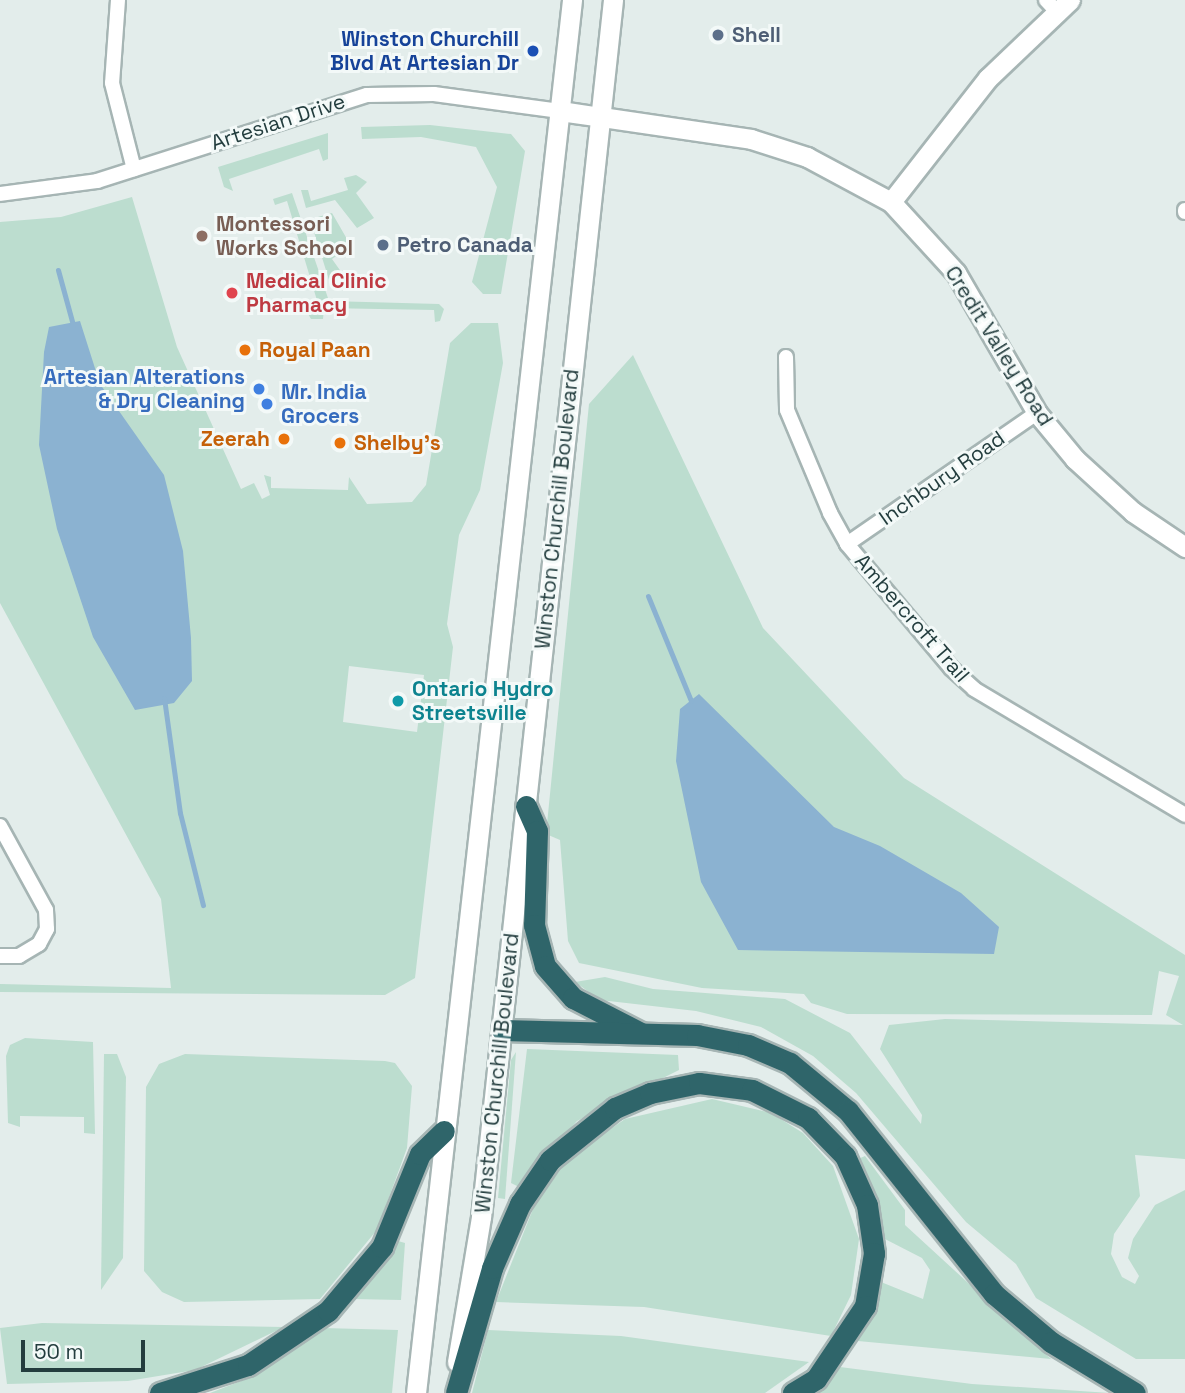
<!DOCTYPE html>
<html>
<head>
<meta charset="utf-8">
<style>
	body { margin:0 }
	#map { position:relative; width:1185px; height:1393px; overflow:hidden; background:#e3edeb; font-family:"Space Grotesk",sans-serif }
	div>[style] { position:absolute }
	.green>* { inset:0; background:#bcddcf }
	.water>* { inset:0; background:#8bb2d1 }
	.stream>* { height:5px; margin:-2.5px; padding:0 2.5px; transform-origin:2.5px; border-radius:2.5px; background:#8bb2d1 }
	.roads { filter:drop-shadow(2px 0 #a6b5b4) drop-shadow(-2px 0 #a6b5b4) drop-shadow(0 2px #a6b5b4) drop-shadow(0 -2px #a6b5b4) }
	.street>* { height:14px; margin:-7px; padding:0 7px; transform-origin:7px; border-radius:7px; background:#fff }
	.secondary>* { height:19px; margin:-9.5px; padding:0 9.5px; transform-origin:9.5px; border-radius:9.5px; background:#fff }
	.highway>* { height:21px; margin:-10.5px; padding:0 10.5px; transform-origin:10.5px; border-radius:10.5px; background:#2f656a }
	.dots>* { width:19px; height:19px; translate:-50% -50%; box-sizing:border-box; border:4px solid #f3f9f8; border-radius:50% }
	span { translate:-50% -50%; white-space:nowrap; text-align:center; line-height:1.15; -webkit-text-stroke:6px #f3f9f8; paint-order:stroke }
	.service-label { font-size:21px; color:#4e5e75; font-weight:700 }
	.left { translate:0 -50%; text-align:left }
	.transit-label { font-size:21px; color:#164399; font-weight:700 }
	.right { translate:-100% -50%; text-align:right }
	.street-label { font-size:21px; color:#233d3e }
	.education-label { font-size:21px; color:#785e54; font-weight:700 }
	.health-label { font-size:21px; color:#be3a42; font-weight:700 }
	.food-label { font-size:21px; color:#c56008; font-weight:700 }
	.shop-label { font-size:21px; color:#366cbe; font-weight:700 }
	.culture-label { font-size:21px; color:#0d838f; font-weight:700 }
	.scale { position:absolute; left:21px; top:1340px; width:124px; height:32px; box-sizing:border-box; border:4px solid #233d3e; border-top:0; padding-left:9px; font-size:21px; line-height:24px; white-space:nowrap; color:#233d3e; -webkit-text-stroke:5px #f3f9f8; paint-order:stroke }
</style>
</head>
<body>
<div id="map">
	<div class="green">
		<i style="clip-path:polygon(430px 125px,511px 134px,525px 151px,501px 294px,483px 294px,472px 282px,497px 187px,476px 147px,421px 137px,362px 139px,361px 127px)"></i>
		<i style="clip-path:polygon(328px 133px,328px 159px,323px 161px,319px 149px,229px 179px,233px 191px,224px 187px,218px 167px)"></i>
		<i style="clip-path:polygon(356px 175px,367px 182px,356px 193px,374px 218px,357px 228px,335px 200px,306px 208px,301px 190px,308px 190px,311px 201px,348px 190px,344px 178px)"></i>
		<i style="clip-path:polygon(292px 193px,329px 301px,439px 304px,444px 309px,440px 321px,435px 322px,434px 310px,324px 308px,323px 319px,311px 319px,307px 312px,319px 307px,287px 201px,275px 205px,273px 199px)"></i>
		<i style="clip-path:polygon(evenodd,132px 197px,177px 347px,241px 489px,254px 483px,262px 499px,270px 495px,264px 475px,271px 477px,271px 488px,348px 490px,349px 477px,367px 504px,412px 502px,426px 485px,450px 343px,471px 323px,498px 323px,503px 363px,480px 490px,459px 535px,447px 624px,453px 647px,415px 978px,385px 995px,0 992px,0 984px,171px 988px,161px 899px,0 603px,0 222px,61px 217px,132px 197px,349px 666px,424px 675px,417px 732px,343px 722px,349px 666px)"></i>
		<i style="clip-path:polygon(332px 213px,351px 246px,332px 259px,342px 273px,330px 283px,313px 229px,318px 217px)"></i>
		<i style="clip-path:polygon(633px 355px,763px 628px,904px 778px,1185px 955px,1185px 1159px,1135px 1155px,1140px 1196px,1114px 1234px,1111px 1254px,1122px 1277px,1135px 1284px,1139px 1276px,1128px 1258px,1133px 1239px,1155px 1205px,1185px 1190px,1185px 1359px,1136px 1359px,1036px 1298px,1016px 1264px,966px 1222px,856px 1093px,813px 1056px,761px 1027px,696px 1011px,600px 1000px,575px 982px,605px 977px,653px 989px,785px 999px,850px 1033px,921px 1124px,922px 1115px,880px 1049px,889px 1025px,945px 1019px,1183px 1025px,1166px 1015px,1179px 976px,1159px 971px,1152px 1015px,847px 1014px,811px 1003px,804px 994px,702px 988px,579px 963px,568px 941px,560px 840px,546px 834px,589px 404px)"></i>
		<i style="clip-path:polygon(25px 1038px,93px 1042px,95px 1134px,84px 1133px,84px 1117px,20px 1116px,20px 1127px,8px 1123px,6px 1056px,10px 1045px)"></i>
		<i style="clip-path:polygon(527px 1049px,678px 1055px,679px 1070px,577px 1121px,519px 1187px,511px 1183px)"></i>
		<i style="clip-path:polygon(516px 1052px,505px 1199px,498px 1198px,511px 1060px)"></i>
		<i style="clip-path:polygon(104px 1054px,117px 1054px,126px 1077px,123px 1258px,101px 1290px)"></i>
		<i style="clip-path:polygon(185px 1054px,385px 1061px,395px 1063px,412px 1086px,407px 1148px,384px 1211px,390px 1214px,320px 1299px,184px 1302px,162px 1292px,144px 1271px,146px 1087px,159px 1064px)"></i>
		<i style="clip-path:polygon(712px 1099px,771px 1113px,803px 1133px,833px 1166px,859px 1239px,851px 1295px,831px 1336px,644px 1307px,496px 1302px,535px 1204px,569px 1158px,625px 1119px)"></i>
		<i style="clip-path:polygon(865px 1156px,905px 1210px,905px 1225px,1051px 1359px,858px 1341px,881px 1282px,923px 1299px,930px 1270px,922px 1258px,883px 1238px,858px 1159px)"></i>
		<i style="clip-path:polygon(398px 1241px,405px 1243px,401px 1300px,353px 1299px)"></i>
		<i style="clip-path:polygon(42px 1323px,284px 1327px,195px 1370px,128px 1381px,7px 1384px,0 1328px)"></i>
		<i style="clip-path:polygon(323px 1328px,398px 1330px,392px 1393px,210px 1393px,249px 1378px)"></i>
		<i style="clip-path:polygon(488px 1330px,621px 1336px,809px 1362px,765px 1393px,472px 1393px)"></i>
		<i style="clip-path:polygon(840px 1367px,972px 1384px,1110px 1393px,814px 1393px)"></i>
	</div>
	<div class="water">
		<i style="clip-path:polygon(80px 321px,100px 384px,164px 475px,183px 551px,191px 638px,192px 681px,174px 703px,135px 710px,93px 637px,57px 529px,39px 445px,44px 352px,49px 327px)"></i>
		<i style="clip-path:polygon(699px 694px,834px 827px,880px 846px,961px 893px,999px 927px,994px 954px,738px 950px,701px 882px,676px 761px,680px 709px)"></i>
	</div>
	<div class="stream">
		<i style="left:58px;top:270px;width:57px;rotate:74.7deg"></i>
		<i style="left:648px;top:596px;width:113px;rotate:67.7deg"></i>
		<i style="left:164px;top:698px;width:116px;rotate:82.1deg"></i>
		<i style="left:180px;top:813px;width:95px;rotate:76deg"></i>
	</div>
	<div class="roads">
		<div class="street">
			<i style="left:118px;top:0;width:83px;rotate:94.1deg"></i>
			<i style="left:112px;top:83px;width:89px;rotate:75.7deg"></i>
			<i style="left:1046px;top:0;width:16px;rotate:47deg"></i>
			<i style="left:0;top:194px;width:98px;rotate:-7.6deg"></i>
			<i style="left:97px;top:181px;width:283px;rotate:-17.7deg"></i>
			<i style="left:367px;top:95px;width:67px;rotate:-0.9deg"></i>
			<i style="left:434px;top:94px;width:127px;rotate:7.7deg"></i>
			<i style="left:1185px;top:210px;width:2px;rotate:90deg"></i>
			<i style="left:786px;top:357px;width:53px;rotate:88.9deg"></i>
			<i style="left:787px;top:410px;width:112px;rotate:67.3deg"></i>
			<i style="left:830px;top:513px;width:35px;rotate:61deg"></i>
			<i style="left:847px;top:544px;width:162px;rotate:50deg"></i>
			<i style="left:951px;top:668px;width:31px;rotate:42deg"></i>
			<i style="left:974px;top:689px;width:246px;rotate:30.8deg"></i>
			<i style="left:847px;top:544px;width:231px;rotate:-34.6deg"></i>
			<i style="left:0;top:826px;width:96px;rotate:61.3deg"></i>
			<i style="left:46px;top:910px;width:19px;rotate:87deg"></i>
			<i style="left:47px;top:929px;width:17px;rotate:118deg"></i>
			<i style="left:39px;top:944px;width:23px;rotate:149deg"></i>
			<i style="left:19px;top:956px;width:19px;rotate:180deg"></i>
		</div>
		<div class="secondary">
			<i style="left:560px;top:111px;width:193px;rotate:8.3deg"></i>
			<i style="left:751px;top:139px;width:59px;rotate:17.8deg"></i>
			<i style="left:807px;top:157px;width:95px;rotate:28.2deg"></i>
			<i style="left:891px;top:202px;width:96px;rotate:47.5deg"></i>
			<i style="left:956px;top:273px;width:162px;rotate:59.9deg"></i>
			<i style="left:1037px;top:413px;width:60px;rotate:50.4deg"></i>
			<i style="left:1075px;top:459px;width:79px;rotate:42.4deg"></i>
			<i style="left:1133px;top:512px;width:63px;rotate:33.9deg"></i>
			<i style="left:891px;top:202px;width:157px;rotate:-52deg"></i>
			<i style="left:988px;top:78px;width:113px;rotate:-43.6deg"></i>
			<i style="left:457px;top:1362px;width:147px;rotate:-80.6deg"></i>
			<i style="left:481px;top:1217px;width:1224px;rotate:-83.81deg"></i>
			<i style="left:416px;top:1393px;width:1402px;rotate:-83.61deg"></i>
		</div>
		<div class="highway">
			<i style="left:526px;top:806px;width:27px;rotate:66deg"></i>
			<i style="left:537px;top:831px;width:94px;rotate:91.8deg"></i>
			<i style="left:534px;top:925px;width:42px;rotate:75deg"></i>
			<i style="left:545px;top:966px;width:43px;rotate:48.8deg"></i>
			<i style="left:573px;top:998px;width:76px;rotate:27.2deg"></i>
			<i style="left:502px;top:1030px;width:195px;rotate:1.5deg"></i>
			<i style="left:697px;top:1035px;width:52px;rotate:11.1deg"></i>
			<i style="left:748px;top:1045px;width:46px;rotate:23.2deg"></i>
			<i style="left:790px;top:1063px;width:75px;rotate:39.6deg"></i>
			<i style="left:848px;top:1111px;width:234px;rotate:51.4deg"></i>
			<i style="left:994px;top:1294px;width:75px;rotate:40.1deg"></i>
			<i style="left:1051px;top:1342px;width:98px;rotate:31.3deg"></i>
			<i style="left:160px;top:1393px;width:92px;rotate:-17.7deg"></i>
			<i style="left:248px;top:1365px;width:97px;rotate:-34deg"></i>
			<i style="left:328px;top:1311px;width:84px;rotate:-49.8deg"></i>
			<i style="left:382px;top:1247px;width:100px;rotate:-67.8deg"></i>
			<i style="left:420px;top:1154px;width:33px;rotate:-44deg"></i>
			<i style="left:456px;top:1393px;width:130px;rotate:-73.9deg"></i>
			<i style="left:492px;top:1268px;width:70px;rotate:-66.4deg"></i>
			<i style="left:520px;top:1204px;width:53px;rotate:-55.7deg"></i>
			<i style="left:550px;top:1160px;width:83px;rotate:-38.7deg"></i>
			<i style="left:615px;top:1108px;width:38px;rotate:-23deg"></i>
			<i style="left:650px;top:1093px;width:50px;rotate:-11.5deg"></i>
			<i style="left:699px;top:1083px;width:53px;rotate:7.5deg"></i>
			<i style="left:752px;top:1090px;width:63px;rotate:26.6deg"></i>
			<i style="left:808px;top:1118px;width:53px;rotate:45.8deg"></i>
			<i style="left:845px;top:1156px;width:54px;rotate:65.8deg"></i>
			<i style="left:867px;top:1205px;width:49px;rotate:81.7deg"></i>
			<i style="left:874px;top:1253px;width:54px;rotate:99.6deg"></i>
			<i style="left:865px;top:1306px;width:88px;rotate:123.9deg"></i>
			<i style="left:816px;top:1379px;width:27px;rotate:149deg"></i>
		</div>
	</div>
	<div class="dots">
		<i style="left:718px;top:35px;background:#5c6f8a"></i>
		<i style="left:533px;top:51px;background:#1a4fb4"></i>
		<i style="left:202px;top:236px;background:#8d6e63"></i>
		<i style="left:383px;top:245px;background:#5c6f8a"></i>
		<i style="left:232px;top:293px;background:#e0444e"></i>
		<i style="left:245px;top:350px;background:#e8710a"></i>
		<i style="left:259px;top:389px;background:#3f7fe0"></i>
		<i style="left:267px;top:404px;background:#3f7fe0"></i>
		<i style="left:284px;top:439px;background:#e8710a"></i>
		<i style="left:340px;top:443px;background:#e8710a"></i>
		<i style="left:398px;top:701px;background:#0f9aa8"></i>
	</div>
	<div class="service-label">
		<span class="left" style="left:732px;top:35px">Shell</span>
		<span class="left" style="left:397px;top:245px">Petro Canada</span>
	</div>
	<div class="transit-label">
		<span class="right" style="left:519px;top:51px">Winston Churchill<br>Blvd At Artesian Dr</span>
	</div>
	<div class="street-label">
		<span style="left:278px;top:122px;rotate:-18deg">Artesian Drive</span>
		<span style="left:999px;top:346px;rotate:58deg">Credit Valley Road</span>
		<span style="left:942px;top:478px;rotate:-35deg">Inchbury Road</span>
		<span style="left:557px;top:509px;rotate:-84deg">Winston Churchill Boulevard</span>
		<span style="left:912px;top:618px;rotate:49deg">Ambercroft Trail</span>
		<span style="left:497px;top:1073px;rotate:-84deg">Winston Churchill Boulevard</span>
	</div>
	<div class="education-label">
		<span class="left" style="left:216px;top:236px">Montessori<br>Works School</span>
	</div>
	<div class="health-label">
		<span class="left" style="left:246px;top:293px">Medical Clinic<br>Pharmacy</span>
	</div>
	<div class="food-label">
		<span class="left" style="left:259px;top:350px">Royal Paan</span>
		<span class="right" style="left:270px;top:439px">Zeerah</span>
		<span class="left" style="left:354px;top:443px">Shelby’s</span>
	</div>
	<div class="shop-label">
		<span class="right" style="left:245px;top:389px">Artesian Alterations<br>&amp; Dry Cleaning</span>
		<span class="left" style="left:281px;top:404px">Mr. India<br>Grocers</span>
	</div>
	<div class="culture-label">
		<span class="left" style="left:412px;top:701px">Ontario Hydro<br>Streetsville</span>
	</div>
	<div class="scale">50 m</div>
</div>
</body>
</html>
